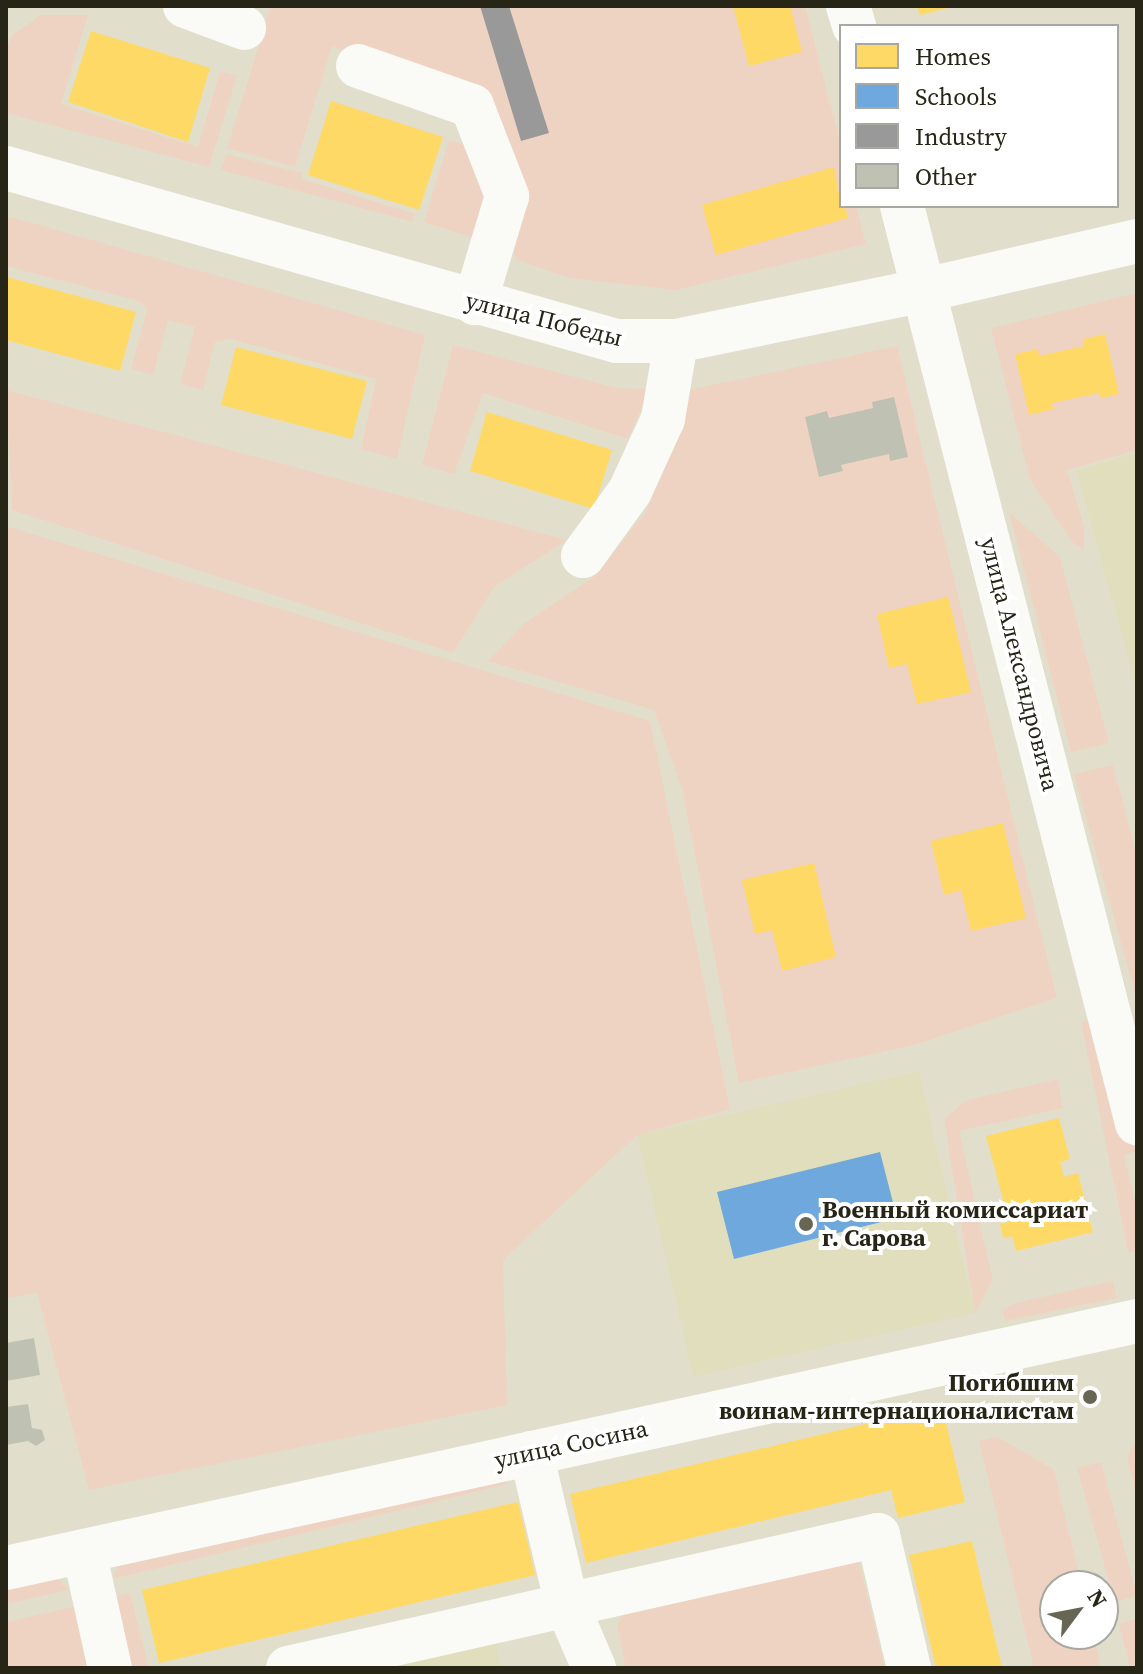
<!DOCTYPE html>
<html>
<head>
<meta charset="utf-8">
<style>
	body { margin:0 }
	#map { position:relative; width:1143px; height:1674px; overflow:hidden; background:#e1dfcb; font-family:"Source Serif 4",serif }
	div>[style] { position:absolute }
	.built>* { inset:0; background:#e1debd }
	.green>* { inset:0; background:#efd3c2 }
	.homes>* { inset:0; background:#ffd966 }
	.schools>* { inset:0; background:#6fa8dc }
	.industry>* { inset:0; background:#999 }
	.building>* { inset:0; background:#bfc2b3 }
	.minor>* { height:44px; margin:-22px; padding:0 22px; transform-origin:22px; border-radius:22px; background:#fafaf7 }
	.dots>* { width:22px; height:22px; translate:-50% -50%; box-sizing:border-box; border:4px solid #fff; border-radius:50% }
	span { translate:-50% -50%; white-space:nowrap; text-align:center; line-height:1.15; -webkit-text-stroke:8px #fff; paint-order:stroke }
	.street-label { font-size:24px; color:#262516 }
	.poi-label { font-size:24px; color:#262516; font-weight:700 }
	.left { translate:0 -50%; text-align:left }
	.right { translate:-100% -50%; text-align:right }
	.frame { position:absolute; inset:0; border:8px solid #262516; pointer-events:none }
	.legend { position:absolute; left:839px; top:24px; width:280px; height:184px; box-sizing:border-box; background:#fff; border:2px solid #a8a8a2; margin:0; padding:10px 14px; list-style:none; font-size:24px; color:#262516 }
	.legend li { display:flex; align-items:center; gap:16px; height:40px }
	.legend b { width:40px; border:2px solid #a8a8a2 }
	.north { position:absolute; left:1039px; top:1570px; width:80px; height:80px; box-sizing:border-box; background:#fff; border:2px solid #a8a8a2; border-radius:50%; rotate:58deg; font-size:22px; font-weight:700; line-height:32px; text-align:center; color:#262516 }
	.north::after { content:''; display:block; margin:auto; width:28px; height:36px; background:#676655; clip-path:polygon(50% 0,100% 100%,50% 72%,0 100%) }
</style>
</head>
<body>
<div id="map">
	<div class="built">
		<i style="clip-path:polygon(1137px 453px,1137px 691px,1076px 470px)"></i>
		<i style="clip-path:polygon(919px 1071px,975px 1313px,693px 1377px,637px 1135px)"></i>
		<i style="clip-path:polygon(496px 1642px,502px 1668px,383px 1668px)"></i>
	</div>
	<div class="green">
		<i style="clip-path:polygon(271px 6px,805px 6px,841px 146px,841px 206px,856px 206px,866px 244px,676px 290px,569px 278px,518px 260px,508px 248px,479px 98px,332px 46px,295px 167px,227px 148px)"></i>
		<i style="clip-path:polygon(41px 15px,88px 15px,61px 104px,198px 147px,220px 71px,237px 76px,209px 167px,6px 113px,6px 53px,11px 36px)"></i>
		<i style="clip-path:polygon(449px 140px,475px 148px,495px 194px,483px 241px,424px 222px)"></i>
		<i style="clip-path:polygon(226px 154px,302px 173px,302px 179px,415px 214px,413px 222px,221px 170px)"></i>
		<i style="clip-path:polygon(11px 217px,425px 335px,397px 459px,361px 449px,376px 379px,231px 339px,215px 342px,203px 390px,180px 384px,195px 327px,168px 320px,153px 375px,131px 369px,147px 310px,139px 301px,6px 266px,6px 220px)"></i>
		<i style="clip-path:polygon(1137px 293px,1137px 450px,1067px 470px,1084px 526px,1084px 549px,1074px 544px,1030px 480px,991px 328px)"></i>
		<i style="clip-path:polygon(453px 345px,617px 388px,649px 389px,628px 439px,483px 393px,454px 474px,422px 465px)"></i>
		<i style="clip-path:polygon(897px 346px,1057px 998px,914px 1045px,739px 1083px,682px 789px,654px 710px,488px 661px,525px 623px,595px 576px,646px 511px,673px 447px,688px 390px)"></i>
		<i style="clip-path:polygon(6px 390px,567px 540px,494px 587px,453px 653px,12px 510px)"></i>
		<i style="clip-path:polygon(1009px 512px,1060px 557px,1109px 743px,1071px 752px)"></i>
		<i style="clip-path:polygon(6px 526px,650px 721px,730px 1109px,637px 1135px,503px 1260px,507px 1405px,89px 1490px,37px 1293px,6px 1298px)"></i>
		<i style="clip-path:polygon(1113px 765px,1137px 856px,1137px 1000px,1074px 774px)"></i>
		<i style="clip-path:polygon(1105px 1017px,1137px 1147px,1137px 1151px,1124px 1155px,1137px 1208px,1137px 1250px,1128px 1253px,1081px 1022px)"></i>
		<i style="clip-path:polygon(1058px 1079px,1063px 1108px,959px 1131px,993px 1280px,975px 1313px,944px 1119px,967px 1100px)"></i>
		<i style="clip-path:polygon(1113px 1281px,1117px 1298px,1005px 1321px,1002px 1310px,1015px 1303px)"></i>
		<i style="clip-path:polygon(998px 1437px,1054px 1470px,1082px 1586px,1055px 1586px,1055px 1634px,1093px 1634px,1101px 1668px,1034px 1668px,979px 1441px)"></i>
		<i style="clip-path:polygon(1137px 1439px,1137px 1495px,1127px 1457px)"></i>
		<i style="clip-path:polygon(1101px 1462px,1137px 1595px,1115px 1603px,1077px 1468px)"></i>
		<i style="clip-path:polygon(499px 1473px,508px 1484px,113px 1579px,119px 1561px)"></i>
		<i style="clip-path:polygon(857px 1554px,885px 1668px,626px 1668px,617px 1628px,625px 1606px)"></i>
		<i style="clip-path:polygon(55px 1575px,68px 1590px,6px 1604px,6px 1587px)"></i>
		<i style="clip-path:polygon(130px 1593px,149px 1668px,131px 1668px,115px 1597px)"></i>
		<i style="clip-path:polygon(82px 1605px,94px 1656px,81px 1668px,6px 1668px,6px 1622px)"></i>
		<i style="clip-path:polygon(1137px 1619px,1137px 1668px,1130px 1668px,1119px 1624px)"></i>
	</div>
	<div class="homes">
		<i style="clip-path:polygon(733px 6px,790px 6px,802px 52px,749px 66px)"></i>
		<i style="clip-path:polygon(917px 6px,952px 6px,952px 7px,920px 15px)"></i>
		<i style="clip-path:polygon(91px 31px,210px 68px,188px 142px,68px 102px)"></i>
		<i style="clip-path:polygon(331px 101px,443px 137px,419px 210px,308px 175px)"></i>
		<i style="clip-path:polygon(834px 167px,841px 206px,845px 206px,848px 218px,716px 255px,702px 205px)"></i>
		<i style="clip-path:polygon(7px 277px,136px 312px,120px 371px,6px 340px)"></i>
		<i style="clip-path:polygon(1105px 334px,1119px 394px,1101px 398px,1099px 393px,1052px 403px,1053px 409px,1029px 415px,1015px 354px,1038px 349px,1039px 356px,1084px 346px,1083px 339px)"></i>
		<i style="clip-path:polygon(236px 347px,367px 381px,352px 439px,221px 405px)"></i>
		<i style="clip-path:polygon(487px 412px,612px 450px,594px 509px,470px 471px)"></i>
		<i style="clip-path:polygon(948px 597px,971px 692px,917px 704px,907px 664px,889px 668px,877px 614px)"></i>
		<i style="clip-path:polygon(1003px 823px,1026px 918px,971px 931px,961px 890px,944px 895px,931px 841px)"></i>
		<i style="clip-path:polygon(814px 863px,836px 957px,782px 971px,772px 930px,755px 934px,742px 880px)"></i>
		<i style="clip-path:polygon(1059px 1118px,1070px 1159px,1060px 1162px,1064px 1177px,1078px 1173px,1093px 1232px,1016px 1251px,1012px 1236px,1003px 1238px,1000px 1224px,1009px 1222px,986px 1136px)"></i>
		<i style="clip-path:polygon(942px 1406px,965px 1502px,898px 1518px,891px 1490px,586px 1563px,570px 1494px)"></i>
		<i style="clip-path:polygon(518px 1502px,535px 1575px,159px 1663px,142px 1590px)"></i>
		<i style="clip-path:polygon(972px 1541px,1002px 1668px,936px 1668px,909px 1555px)"></i>
	</div>
	<div class="schools">
		<i style="clip-path:polygon(880px 1152px,897px 1218px,734px 1259px,717px 1192px)"></i>
	</div>
	<div class="industry">
		<i style="clip-path:polygon(480px 6px,509px 6px,549px 133px,521px 141px)"></i>
	</div>
	<div class="building">
		<i style="clip-path:polygon(894px 397px,908px 457px,890px 461px,889px 454px,841px 465px,843px 471px,819px 477px,805px 417px,827px 411px,829px 418px,873px 408px,872px 402px)"></i>
		<i style="clip-path:polygon(34px 1338px,40px 1375px,6px 1381px,6px 1343px)"></i>
		<i style="clip-path:polygon(28px 1404px,32px 1428px,42px 1430px,45px 1440px,36px 1446px,28px 1441px,6px 1445px,6px 1407px)"></i>
	</div>
	<div class="minor">
		<i style="left:185px;top:6px;width:63px;rotate:20.4deg"></i>
		<i style="left:848px;top:6px;width:21px;rotate:73deg"></i>
		<i style="left:358px;top:66px;width:121px;rotate:19.3deg"></i>
		<i style="left:472px;top:106px;width:97px;rotate:68.7deg"></i>
		<i style="left:507px;top:196px;width:112px;rotate:106.7deg"></i>
		<i style="left:6px;top:168px;width:634px;rotate:15.83deg"></i>
		<i style="left:616px;top:341px;width:60px"></i>
		<i style="left:676px;top:341px;width:254px;rotate:-11.6deg"></i>
		<i style="left:925px;top:290px;width:218px;rotate:-13deg"></i>
		<i style="left:902px;top:206px;width:947px;rotate:75.63deg"></i>
		<i style="left:583px;top:556px;width:80px;rotate:-54.1deg"></i>
		<i style="left:630px;top:491px;width:79px;rotate:-65.4deg"></i>
		<i style="left:663px;top:419px;width:79px;rotate:-80.5deg"></i>
		<i style="left:531px;top:1453px;width:156px;rotate:76.7deg"></i>
		<i style="left:567px;top:1605px;width:69px;rotate:66.8deg"></i>
		<i style="left:84px;top:1551px;width:120px;rotate:77.5deg"></i>
		<i style="left:6px;top:1568px;width:1158px;rotate:-12.32deg"></i>
		<i style="left:288px;top:1668px;width:605px;rotate:-12.7deg"></i>
		<i style="left:878px;top:1535px;width:137px;rotate:76.9deg"></i>
	</div>
	<div class="dots">
		<i style="left:806px;top:1224px;background:#676655"></i>
		<i style="left:1090px;top:1397px;background:#676655"></i>
	</div>
	<div class="street-label">
		<span style="left:544px;top:319px;rotate:14deg">улица Победы</span>
		<span style="left:1020px;top:664px;rotate:76deg">улица Александровича</span>
		<span style="left:571px;top:1444px;rotate:-12deg">улица Сосина</span>
	</div>
	<div class="poi-label">
		<span class="left" style="left:822px;top:1224px">Военный комиссариат<br>г. Сарова</span>
		<span class="right" style="left:1074px;top:1397px">Погибшим<br>воинам-интернационалистам</span>
	</div>
	<div class="frame"></div>
	<ul class="legend">
	<li><b style="height:22px;background:#ffd966"></b>Homes</li>
	<li><b style="height:22px;background:#6fa8dc"></b>Schools</li>
	<li><b style="height:22px;background:#999"></b>Industry</li>
	<li><b style="height:22px;background:#bfc2b3"></b>Other</li>
	</ul>
	<div class="north">N</div>
</div>
</body>
</html>
